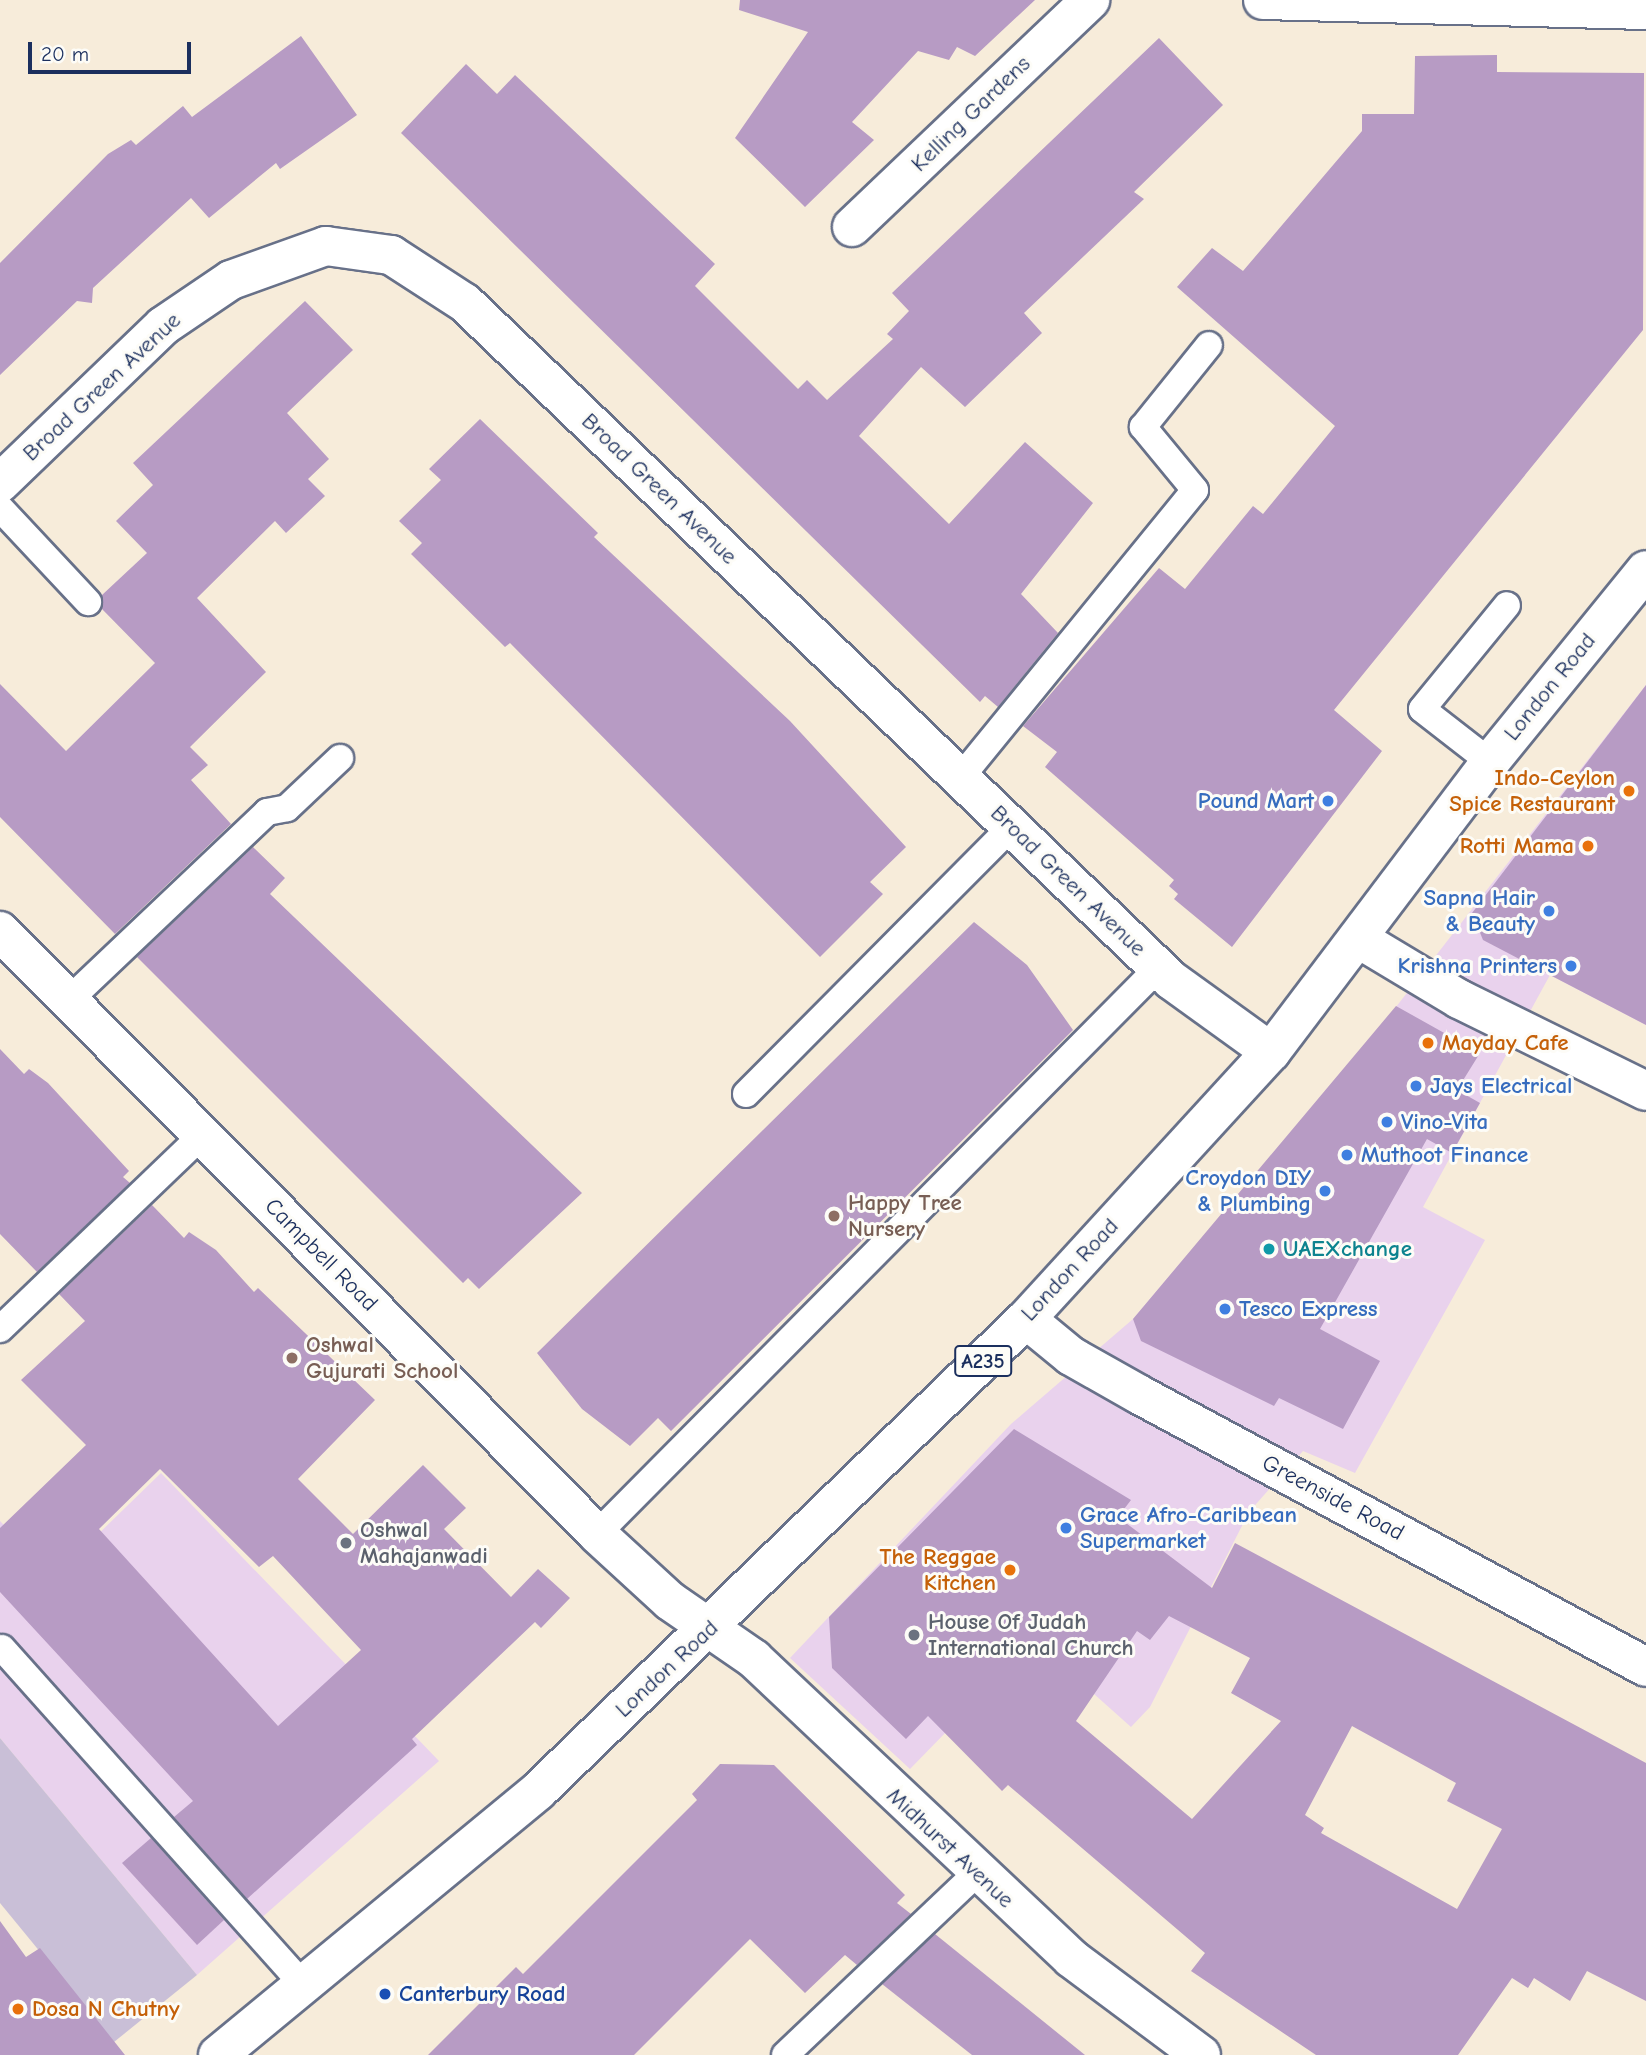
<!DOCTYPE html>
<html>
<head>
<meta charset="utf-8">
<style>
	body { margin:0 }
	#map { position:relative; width:1646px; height:2055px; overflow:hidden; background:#f7ecda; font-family:"Comic Neue",sans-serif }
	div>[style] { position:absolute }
	.built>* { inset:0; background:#e9d2ed }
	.industrial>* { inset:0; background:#c9bfd7 }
	.building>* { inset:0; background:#b79bc4 }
	.roads { filter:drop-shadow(2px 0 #687189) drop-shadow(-2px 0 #687189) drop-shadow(0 2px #687189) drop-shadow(0 -2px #687189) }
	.service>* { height:26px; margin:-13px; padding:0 13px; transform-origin:13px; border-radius:13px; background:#fff }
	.minor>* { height:38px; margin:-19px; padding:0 19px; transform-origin:19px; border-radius:19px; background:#fff }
	.tertiary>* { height:38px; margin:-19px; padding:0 19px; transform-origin:19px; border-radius:19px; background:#fff }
	.primary>* { height:38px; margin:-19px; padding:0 19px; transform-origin:19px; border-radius:19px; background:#fff }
	.dots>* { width:19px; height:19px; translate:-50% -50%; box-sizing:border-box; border:4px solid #fdfcf7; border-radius:50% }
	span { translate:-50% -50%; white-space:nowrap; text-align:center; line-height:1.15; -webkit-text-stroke:6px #fdfcf7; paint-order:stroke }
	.shield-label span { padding:2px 5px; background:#fdfcf7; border:2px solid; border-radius:5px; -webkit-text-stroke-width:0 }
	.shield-label { font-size:21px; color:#1b2f5e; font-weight:700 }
	.street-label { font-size:23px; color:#1b2f5e }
	.food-label { font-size:23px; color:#c56008; font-weight:700 }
	.right { translate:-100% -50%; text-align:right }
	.left { translate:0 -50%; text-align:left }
	.shop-label { font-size:23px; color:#366cbe; font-weight:700 }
	.education-label { font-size:23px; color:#785e54; font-weight:700 }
	.culture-label { font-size:23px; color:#0d838f; font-weight:700 }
	.worship-label { font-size:23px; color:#5b616d; font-weight:700 }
	.transit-label { font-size:23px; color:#164399; font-weight:700 }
	.scale { position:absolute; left:28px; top:42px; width:163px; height:32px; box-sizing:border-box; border:4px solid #1b2f5e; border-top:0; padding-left:9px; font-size:21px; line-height:24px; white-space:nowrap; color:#1b2f5e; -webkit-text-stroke:5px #fdfcf7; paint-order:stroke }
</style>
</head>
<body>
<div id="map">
	<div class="built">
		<i style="clip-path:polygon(1646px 685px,1646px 1025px,1550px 975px,1423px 1207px,1485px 1240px,1355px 1473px,1303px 1451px,1249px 1512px,1150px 1707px,1131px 1727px,1094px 1694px,988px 1689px,910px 1769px,790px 1658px,1011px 1424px,1133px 1319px,1375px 1034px)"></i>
		<i style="clip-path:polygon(161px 1473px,439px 1761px,197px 1975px,0 1738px,0 1521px,54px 1577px)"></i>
	</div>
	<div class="industrial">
		<i style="clip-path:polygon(0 1738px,197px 1975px,114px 2042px,0 1903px)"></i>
	</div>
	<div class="building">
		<i style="clip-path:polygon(740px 0,1035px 0,975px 56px,957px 47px,949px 60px,918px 51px,852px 122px,874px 140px,805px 207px,735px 138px,808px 32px,739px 10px)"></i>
		<i style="clip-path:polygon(301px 36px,357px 115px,280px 169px,276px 163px,209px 218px,191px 198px,93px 288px,92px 303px,77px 301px,0 375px,0 263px,108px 154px,131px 140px,136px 145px,183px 106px,192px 117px)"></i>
		<i style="clip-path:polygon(1159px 38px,1223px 105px,1134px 192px,1144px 199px,1024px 313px,1042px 333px,965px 407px,921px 367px,859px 436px,949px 524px,1025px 442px,1093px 503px,1021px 594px,1058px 633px,998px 707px,985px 696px,980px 702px,401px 133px,466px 64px,497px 94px,515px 75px,715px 264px,695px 286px,798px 389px,807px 380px,827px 400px,893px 339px,887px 334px,909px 311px,892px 293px)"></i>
		<i style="clip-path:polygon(1497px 55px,1497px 72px,1644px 73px,1643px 330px,1334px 710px,1382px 751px,1232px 947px,1174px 899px,1178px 894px,1169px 886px,1174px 880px,1045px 767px,1057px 752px,1023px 726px,1159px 568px,1185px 589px,1253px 506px,1263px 514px,1335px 426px,1177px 287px,1212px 248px,1243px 271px,1362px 131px,1362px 114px,1414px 114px,1415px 56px)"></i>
		<i style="clip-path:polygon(305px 301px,353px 350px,287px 413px,329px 459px,308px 479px,325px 496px,286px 533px,275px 521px,197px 598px,266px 672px,190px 747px,208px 765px,191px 780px,231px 824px,115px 934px,0 817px,0 684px,66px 751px,155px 663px,102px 609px,102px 595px,147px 553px,116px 521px,153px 485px,133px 463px)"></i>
		<i style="clip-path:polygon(480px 419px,598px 533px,594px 537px,790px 721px,906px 847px,870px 882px,883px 894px,820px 957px,510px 643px,505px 647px,411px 554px,422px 543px,399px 521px,441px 480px,429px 469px)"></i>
		<i style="clip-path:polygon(1646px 685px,1646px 1025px,1483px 940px,1472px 913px)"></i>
		<i style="clip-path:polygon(253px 847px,285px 878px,270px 894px,582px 1193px,479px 1289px,468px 1278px,463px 1283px,137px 957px)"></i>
		<i style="clip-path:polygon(974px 922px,1027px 965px,1073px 1030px,671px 1431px,658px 1418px,630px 1446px,582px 1409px,537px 1353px)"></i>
		<i style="clip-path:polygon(1396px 1006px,1480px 1053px,1457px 1090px,1480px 1103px,1452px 1153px,1427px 1139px,1320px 1329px,1380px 1361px,1343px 1429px,1279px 1398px,1274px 1406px,1141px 1341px,1133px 1319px)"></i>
		<i style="clip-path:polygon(0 1049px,24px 1074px,29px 1069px,48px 1083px,129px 1171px,123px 1177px,130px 1183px,37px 1272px,0 1234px)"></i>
		<i style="clip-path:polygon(evenodd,152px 1205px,184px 1238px,189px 1232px,216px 1250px,254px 1292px,258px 1288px,375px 1400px,298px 1479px,353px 1534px,423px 1465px,466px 1508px,444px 1529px,511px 1597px,538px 1569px,570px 1598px,541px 1628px,535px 1622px,412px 1739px,417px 1745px,247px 1899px,174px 1817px,193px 1801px,0 1592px,0 1528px,86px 1445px,21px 1380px,85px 1321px,59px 1294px,152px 1205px,160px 1469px,259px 1567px,273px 1556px,361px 1650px,278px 1726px,99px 1529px,160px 1469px)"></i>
		<i style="clip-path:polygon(evenodd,1014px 1429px,1131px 1500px,1118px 1517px,1212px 1588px,1235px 1543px,1646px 1763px,1646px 2001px,1587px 1971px,1570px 2001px,1534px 1978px,1528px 1988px,1512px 1978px,1458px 2055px,1316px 2055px,1191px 1971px,1205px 1953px,1008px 1785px,1002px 1791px,928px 1716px,906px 1739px,832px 1668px,829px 1617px,1014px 1429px,1169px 1616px,1250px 1658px,1231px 1693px,1281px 1721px,1192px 1819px,1076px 1721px,1137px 1631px,1150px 1640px,1169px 1616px,1014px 1429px,1352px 1726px,1456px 1783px,1447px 1801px,1502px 1829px,1457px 1909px,1321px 1833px,1324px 1828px,1305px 1815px,1352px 1726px)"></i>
		<i style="clip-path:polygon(720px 1764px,774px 1765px,905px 1895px,897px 1903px,911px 1914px,857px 1965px,845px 1955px,805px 1993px,750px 1939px,634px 2055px,428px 2055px,516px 1967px,523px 1974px,697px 1800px,692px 1794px)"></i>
		<i style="clip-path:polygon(151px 1838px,224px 1920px,197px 1945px,122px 1863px)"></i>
		<i style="clip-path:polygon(0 1921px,26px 1957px,40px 1948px,125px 2055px,0 2055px)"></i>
		<i style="clip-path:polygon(935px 1934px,1085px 2055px,972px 2055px,882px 1984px)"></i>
	</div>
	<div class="roads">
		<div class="service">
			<i style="left:0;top:508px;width:129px;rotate:46.9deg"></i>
			<i style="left:1490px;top:762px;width:86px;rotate:-142.1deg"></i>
			<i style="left:1422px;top:709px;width:134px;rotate:-50.7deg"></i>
			<i style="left:961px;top:777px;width:370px;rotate:-50.8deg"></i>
			<i style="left:1195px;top:490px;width:82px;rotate:-129.5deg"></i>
			<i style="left:1143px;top:427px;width:105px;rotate:-51.2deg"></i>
			<i style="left:69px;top:1000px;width:273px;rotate:-43.5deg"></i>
			<i style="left:267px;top:812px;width:20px;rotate:-11deg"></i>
			<i style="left:287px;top:808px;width:73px;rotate:-43.3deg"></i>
			<i style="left:746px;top:1094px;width:378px;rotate:-45.2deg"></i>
			<i style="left:0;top:1329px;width:280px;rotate:-43.8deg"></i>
			<i style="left:597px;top:1534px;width:797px;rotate:-45.25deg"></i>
			<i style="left:2px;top:1648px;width:455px;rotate:48.2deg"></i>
			<i style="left:785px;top:2055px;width:263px;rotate:-43.5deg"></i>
		</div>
		<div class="minor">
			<i style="left:852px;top:227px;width:329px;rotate:-43.6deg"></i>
			<i style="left:0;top:483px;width:226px;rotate:-43.9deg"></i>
			<i style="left:163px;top:326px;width:82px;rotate:-34.1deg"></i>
			<i style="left:231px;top:280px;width:101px;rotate:-19.7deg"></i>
			<i style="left:326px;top:246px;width:66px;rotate:7.9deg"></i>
			<i style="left:391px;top:255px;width:88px;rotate:33deg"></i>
			<i style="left:465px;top:303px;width:978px;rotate:43.8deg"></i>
			<i style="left:1171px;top:980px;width:123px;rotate:35.8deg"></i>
			<i style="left:0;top:931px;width:849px;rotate:45.29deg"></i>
			<i style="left:597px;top:1534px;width:99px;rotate:42.5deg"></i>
			<i style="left:670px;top:1601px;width:102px;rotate:34.6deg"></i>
			<i style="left:754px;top:1659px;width:436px;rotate:43.3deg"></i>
			<i style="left:1071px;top:1958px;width:162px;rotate:36.7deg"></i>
			<i style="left:1359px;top:939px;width:117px;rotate:31deg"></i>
			<i style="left:1459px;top:999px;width:208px;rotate:26.2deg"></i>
			<i style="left:1026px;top:1319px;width:58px;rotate:39.4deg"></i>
			<i style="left:1071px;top:1356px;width:79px;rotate:29.5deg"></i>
			<i style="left:1140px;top:1395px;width:574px;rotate:28.26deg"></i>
		</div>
		<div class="tertiary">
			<i style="left:1263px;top:0;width:383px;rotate:1.5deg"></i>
		</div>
		<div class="primary">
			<i style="left:218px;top:2055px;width:415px;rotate:-39.5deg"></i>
			<i style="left:538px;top:1791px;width:679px;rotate:-44.05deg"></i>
			<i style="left:1026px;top:1319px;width:362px;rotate:-47.5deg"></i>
			<i style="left:1271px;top:1052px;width:363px;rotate:-52.9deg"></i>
			<i style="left:1490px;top:762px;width:247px;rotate:-50.9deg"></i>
		</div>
	</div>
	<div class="dots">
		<i style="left:1629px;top:791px;background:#e8710a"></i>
		<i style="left:1328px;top:801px;background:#3f7fe0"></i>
		<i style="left:1588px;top:846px;background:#e8710a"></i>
		<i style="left:1549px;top:911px;background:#3f7fe0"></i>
		<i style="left:1571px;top:966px;background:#3f7fe0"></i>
		<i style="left:1428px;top:1043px;background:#e8710a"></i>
		<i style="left:1416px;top:1086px;background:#3f7fe0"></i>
		<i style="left:1387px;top:1122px;background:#3f7fe0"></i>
		<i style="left:1347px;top:1155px;background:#3f7fe0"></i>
		<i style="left:1325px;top:1191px;background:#3f7fe0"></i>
		<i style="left:834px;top:1216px;background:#8d6e63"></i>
		<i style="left:1269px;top:1249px;background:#0f9aa8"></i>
		<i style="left:1225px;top:1309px;background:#3f7fe0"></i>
		<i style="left:292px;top:1358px;background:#8d6e63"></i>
		<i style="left:1066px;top:1528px;background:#3f7fe0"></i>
		<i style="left:346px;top:1543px;background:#6b7280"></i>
		<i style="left:1010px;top:1570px;background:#e8710a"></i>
		<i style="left:914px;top:1635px;background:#6b7280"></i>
		<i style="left:385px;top:1994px;background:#1a4fb4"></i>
		<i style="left:18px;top:2009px;background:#e8710a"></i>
	</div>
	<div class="shield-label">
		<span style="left:983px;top:1361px">A235</span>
	</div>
	<div class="street-label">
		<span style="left:971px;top:114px;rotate:-44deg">Kelling Gardens</span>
		<span style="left:102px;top:387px;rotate:-43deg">Broad Green Avenue</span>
		<span style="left:659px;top:489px;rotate:44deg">Broad Green Avenue</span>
		<span style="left:1550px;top:687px;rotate:-51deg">London Road</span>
		<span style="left:1068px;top:881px;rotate:44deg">Broad Green Avenue</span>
		<span style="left:321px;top:1255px;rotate:45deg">Campbell Road</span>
		<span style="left:1070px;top:1270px;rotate:-47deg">London Road</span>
		<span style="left:1333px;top:1498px;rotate:28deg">Greenside Road</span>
		<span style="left:667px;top:1669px;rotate:-43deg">London Road</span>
		<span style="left:950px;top:1848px;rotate:43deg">Midhurst Avenue</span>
	</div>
	<div class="food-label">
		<span class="right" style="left:1615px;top:791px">Indo-Ceylon<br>Spice Restaurant</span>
		<span class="right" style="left:1574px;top:846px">Rotti Mama</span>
		<span class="left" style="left:1442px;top:1043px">Mayday Cafe</span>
		<span class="right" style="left:996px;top:1570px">The Reggae<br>Kitchen</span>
		<span class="left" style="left:32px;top:2009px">Dosa N Chutny</span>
	</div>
	<div class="shop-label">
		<span class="right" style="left:1314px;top:801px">Pound Mart</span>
		<span class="right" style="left:1535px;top:911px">Sapna Hair<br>&amp; Beauty</span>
		<span class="right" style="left:1557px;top:966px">Krishna Printers</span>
		<span class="left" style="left:1430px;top:1086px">Jays Electrical</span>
		<span class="left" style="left:1401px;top:1122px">Vino-Vita</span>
		<span class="left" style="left:1361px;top:1155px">Muthoot Finance</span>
		<span class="right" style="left:1311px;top:1191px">Croydon DIY<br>&amp; Plumbing</span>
		<span class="left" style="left:1239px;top:1309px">Tesco Express</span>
		<span class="left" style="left:1080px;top:1528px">Grace Afro-Caribbean<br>Supermarket</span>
	</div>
	<div class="education-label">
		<span class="left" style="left:848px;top:1216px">Happy Tree<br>Nursery</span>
		<span class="left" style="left:306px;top:1358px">Oshwal<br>Gujurati School</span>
	</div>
	<div class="culture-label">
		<span class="left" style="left:1283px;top:1249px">UAEXchange</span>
	</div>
	<div class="worship-label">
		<span class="left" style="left:360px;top:1543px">Oshwal<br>Mahajanwadi</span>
		<span class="left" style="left:928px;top:1635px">House Of Judah<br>International Church</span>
	</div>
	<div class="transit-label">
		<span class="left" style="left:399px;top:1994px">Canterbury Road</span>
	</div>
	<div class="scale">20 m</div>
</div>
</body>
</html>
